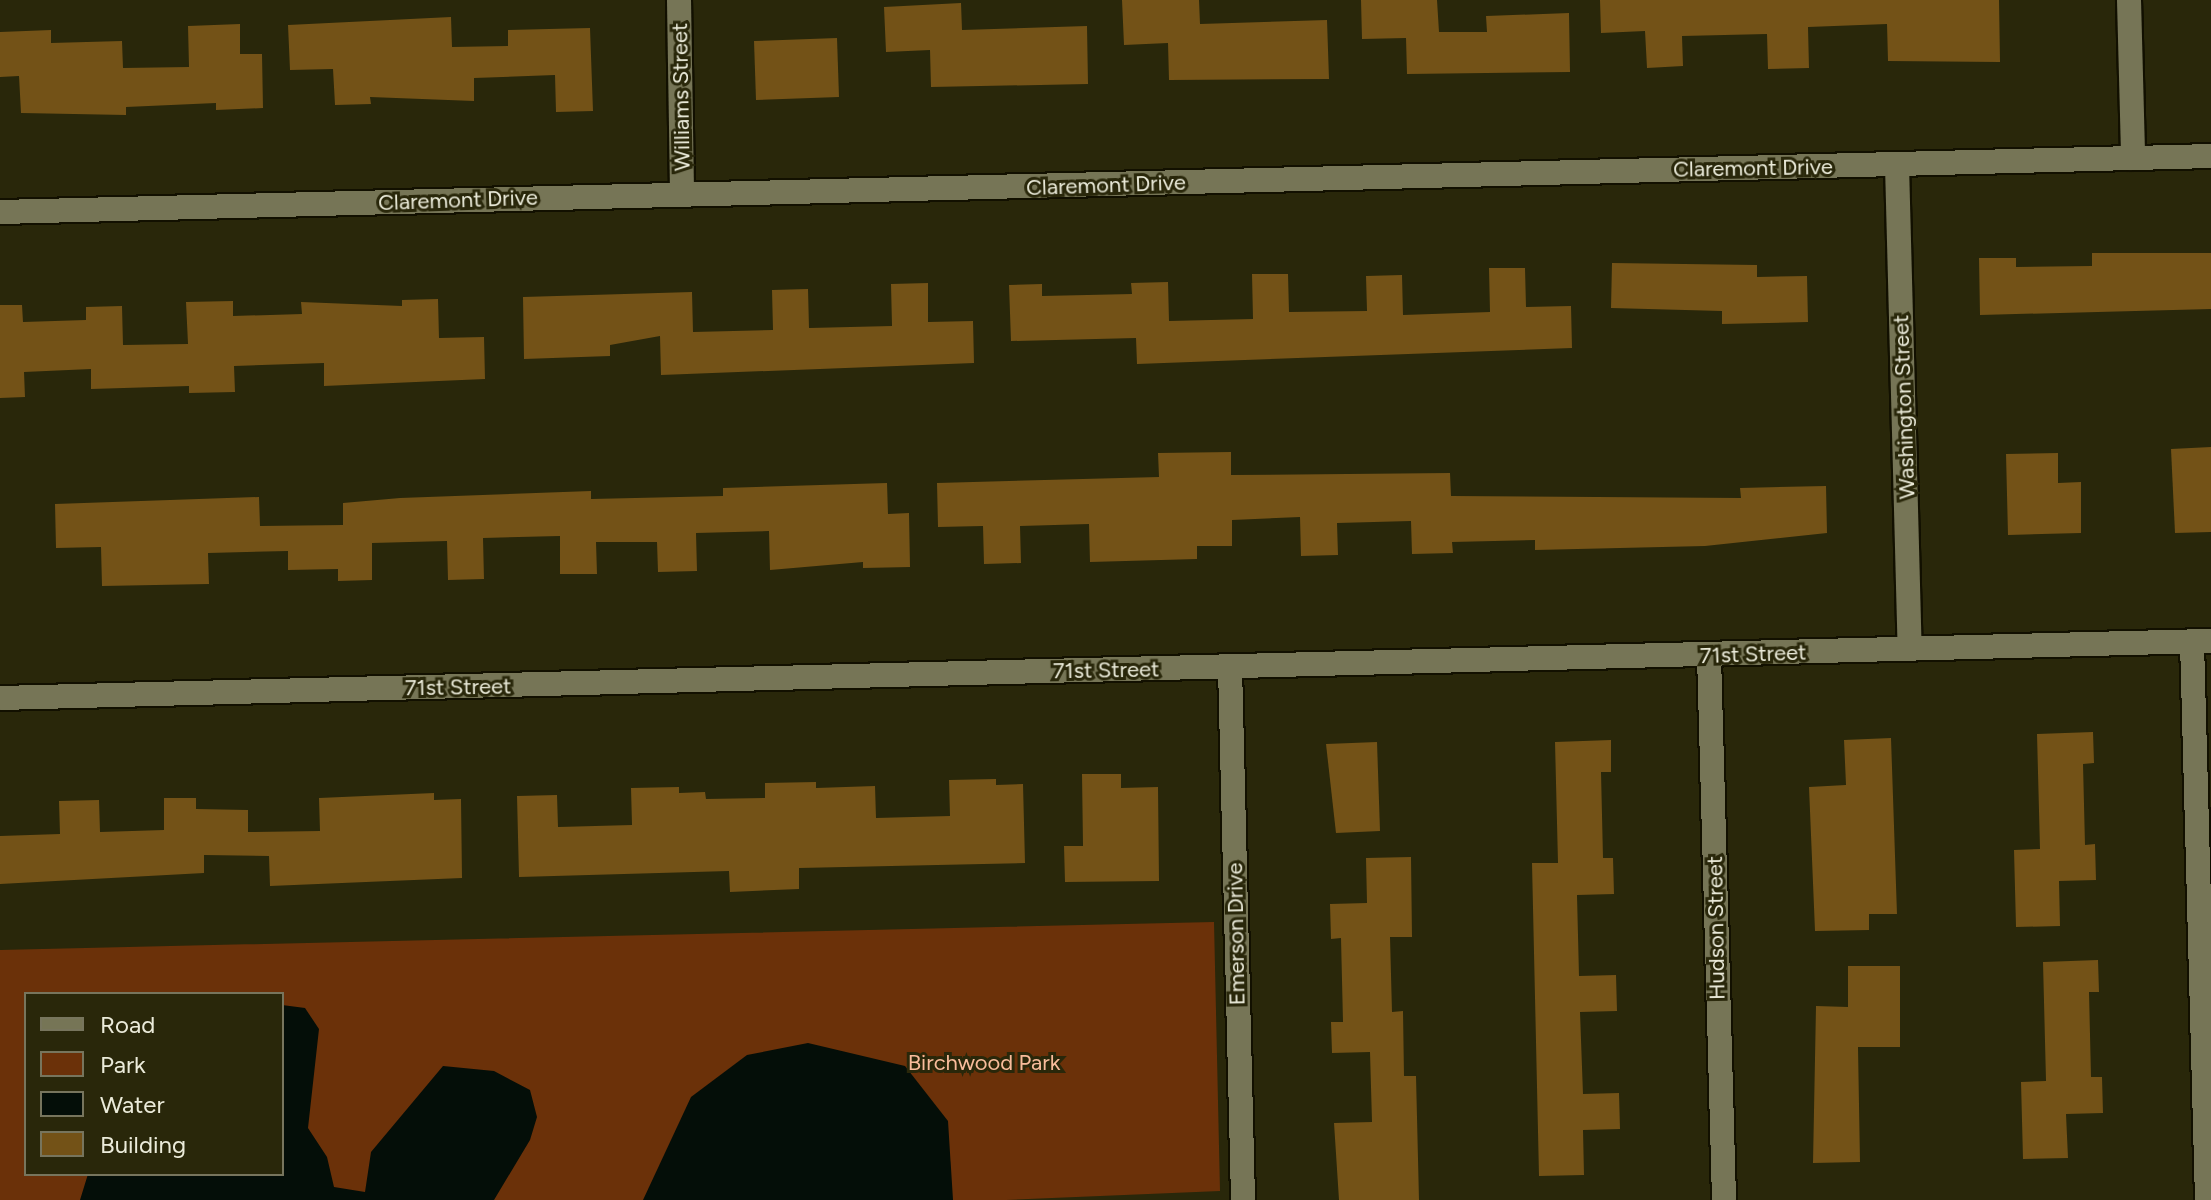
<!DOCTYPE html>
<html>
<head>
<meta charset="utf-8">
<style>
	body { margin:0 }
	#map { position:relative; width:2211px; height:1200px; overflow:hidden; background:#29270a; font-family:Figtree,sans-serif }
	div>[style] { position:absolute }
	.green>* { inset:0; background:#6b3109 }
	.water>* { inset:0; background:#040e08 }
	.building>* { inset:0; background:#735217 }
	.roads { filter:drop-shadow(2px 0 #121000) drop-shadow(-2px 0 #121000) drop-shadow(0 2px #121000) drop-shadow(0 -2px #121000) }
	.minor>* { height:24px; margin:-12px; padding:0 12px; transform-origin:12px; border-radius:12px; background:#767556 }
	span { translate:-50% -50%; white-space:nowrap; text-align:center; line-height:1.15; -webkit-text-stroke:6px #29270a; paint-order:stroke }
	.street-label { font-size:22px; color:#ebebda }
	.park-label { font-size:22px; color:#f8bc9b }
	.legend { position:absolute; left:24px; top:992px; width:260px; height:184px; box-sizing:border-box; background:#29270a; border:2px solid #77755d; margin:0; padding:10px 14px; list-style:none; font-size:24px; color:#ebebda }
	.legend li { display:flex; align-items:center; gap:16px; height:40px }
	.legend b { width:40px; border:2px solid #77755d }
</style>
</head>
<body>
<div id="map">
	<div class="green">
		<i style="clip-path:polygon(evenodd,1214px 922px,1220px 1191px,1006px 1200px,0 1200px,0 950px,1214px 922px,26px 994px,282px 994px,282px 1174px,26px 1174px,26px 994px)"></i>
	</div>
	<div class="water">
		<i style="clip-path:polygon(282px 1005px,305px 1008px,319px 1029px,308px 1128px,327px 1157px,334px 1187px,365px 1192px,371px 1152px,443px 1066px,494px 1071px,530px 1090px,537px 1117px,530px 1140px,494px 1200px,80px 1200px,88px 1174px,282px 1174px)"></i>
		<i style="clip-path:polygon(808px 1043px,905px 1066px,948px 1121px,953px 1200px,643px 1200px,691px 1097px,747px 1055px)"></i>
	</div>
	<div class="building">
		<i style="clip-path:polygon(1122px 0,1199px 0,1200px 24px,1327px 20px,1329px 79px,1169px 80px,1168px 43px,1124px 45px)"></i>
		<i style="clip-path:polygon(1361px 0,1437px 0,1439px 32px,1487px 32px,1486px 16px,1569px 13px,1570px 72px,1407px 74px,1406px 38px,1362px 39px)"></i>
		<i style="clip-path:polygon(1600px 0,1999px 0,2000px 62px,1888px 61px,1887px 24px,1808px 27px,1809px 68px,1768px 69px,1767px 34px,1682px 36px,1683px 66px,1647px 68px,1645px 31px,1601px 33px)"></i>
		<i style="clip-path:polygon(961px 3px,962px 30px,1087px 26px,1088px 84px,931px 87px,930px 50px,886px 52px,884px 7px)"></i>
		<i style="clip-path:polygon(451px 17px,452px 47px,508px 46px,508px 30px,590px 28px,593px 111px,556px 112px,555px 75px,474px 78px,474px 101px,370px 97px,371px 104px,335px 105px,333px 69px,290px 70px,288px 25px)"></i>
		<i style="clip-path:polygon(240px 24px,240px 54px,262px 54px,263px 108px,216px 110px,216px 103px,126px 107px,126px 115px,21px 113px,19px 76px,0 77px,0 32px,51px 30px,51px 43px,122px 41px,123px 68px,189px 67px,188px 26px)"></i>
		<i style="clip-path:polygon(837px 38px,839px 97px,756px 100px,754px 41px)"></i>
		<i style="clip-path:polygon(2092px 253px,2211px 253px,2211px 309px,1980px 315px,1979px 258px,2016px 258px,2016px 267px,2092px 266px)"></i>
		<i style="clip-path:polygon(1612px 263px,1757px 265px,1757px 277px,1807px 276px,1808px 322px,1722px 324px,1722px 311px,1611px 308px)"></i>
		<i style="clip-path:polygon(1489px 268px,1525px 268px,1526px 307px,1571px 306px,1572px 348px,1137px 364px,1136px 338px,1011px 341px,1009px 285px,1042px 284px,1042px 296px,1132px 294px,1131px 283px,1168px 282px,1169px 321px,1253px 319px,1252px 274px,1288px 274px,1289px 312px,1367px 311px,1366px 276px,1402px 275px,1403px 315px,1490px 312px)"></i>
		<i style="clip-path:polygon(928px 283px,928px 322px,973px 321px,974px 363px,661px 375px,660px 336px,610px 345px,610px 356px,524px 359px,523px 297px,692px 292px,693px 332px,773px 330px,772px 290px,808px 289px,809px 328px,892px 326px,891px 284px)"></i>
		<i style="clip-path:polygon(438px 299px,439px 338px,484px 337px,485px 379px,324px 386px,324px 363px,234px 366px,235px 392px,189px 393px,189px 386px,91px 389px,91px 369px,24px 372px,25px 397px,0 398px,0 305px,22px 305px,23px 322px,86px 320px,86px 307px,122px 306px,123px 345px,188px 344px,186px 302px,233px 301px,233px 316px,302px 314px,301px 302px,402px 306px,402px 300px)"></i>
		<i style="clip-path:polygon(2211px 447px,2211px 532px,2175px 533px,2171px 449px)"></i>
		<i style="clip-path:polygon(1231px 452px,1231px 475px,1450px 473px,1451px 496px,1741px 498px,1740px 488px,1826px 486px,1827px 533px,1705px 546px,1535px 550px,1535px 540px,1452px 542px,1453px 553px,1412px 554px,1411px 521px,1337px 523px,1338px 555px,1301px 556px,1300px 517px,1232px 520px,1232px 546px,1197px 546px,1197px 559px,1090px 562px,1089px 524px,1020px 526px,1021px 563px,984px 564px,983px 526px,938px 527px,937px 483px,1159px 477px,1158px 453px)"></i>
		<i style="clip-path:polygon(2058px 453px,2058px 483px,2081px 482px,2081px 533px,2008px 535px,2006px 454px)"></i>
		<i style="clip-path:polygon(887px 483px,888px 514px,909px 513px,910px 567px,863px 568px,863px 562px,770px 570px,769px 531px,696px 533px,697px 571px,658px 572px,657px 542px,596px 542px,597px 574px,560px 574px,560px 536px,483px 538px,484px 579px,448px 580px,447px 541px,372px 543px,372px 580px,338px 581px,338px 569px,288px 570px,288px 551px,208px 553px,209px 584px,102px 586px,101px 547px,56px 548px,55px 504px,259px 497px,260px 526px,343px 525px,343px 503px,400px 498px,591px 491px,591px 499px,723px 496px,723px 488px)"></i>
		<i style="clip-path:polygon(2093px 732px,2094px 763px,2083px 764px,2085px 845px,2095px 844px,2096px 880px,2059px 881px,2060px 926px,2016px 927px,2014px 850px,2040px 849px,2037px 734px)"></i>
		<i style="clip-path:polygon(1891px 738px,1897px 914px,1869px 914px,1869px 930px,1815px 931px,1809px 787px,1846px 785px,1844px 740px)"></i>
		<i style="clip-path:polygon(1611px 740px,1611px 772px,1601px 772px,1603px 858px,1613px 858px,1614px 894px,1577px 895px,1579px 976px,1616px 975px,1617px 1011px,1580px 1012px,1583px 1094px,1619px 1093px,1620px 1129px,1583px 1130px,1584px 1175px,1539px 1176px,1532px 863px,1558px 863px,1555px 742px)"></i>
		<i style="clip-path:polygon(1377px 742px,1380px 831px,1336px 833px,1326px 744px)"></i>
		<i style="clip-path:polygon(1082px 774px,1121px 774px,1121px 788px,1158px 787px,1159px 881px,1065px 882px,1064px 846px,1083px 846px)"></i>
		<i style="clip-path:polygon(996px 779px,996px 785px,1023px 784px,1025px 863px,799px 868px,799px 889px,730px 892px,729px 871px,519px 877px,517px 796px,557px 795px,558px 827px,632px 825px,631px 788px,679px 787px,679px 793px,705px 792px,706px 799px,765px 798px,765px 783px,816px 782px,816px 788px,875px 786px,876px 818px,950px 816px,949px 780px)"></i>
		<i style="clip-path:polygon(434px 793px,434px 800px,461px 799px,462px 878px,270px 886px,269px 856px,204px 855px,204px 873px,0 884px,0 836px,60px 834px,59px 801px,99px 800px,100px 832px,164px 830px,164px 798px,196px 798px,196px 809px,248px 810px,248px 832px,320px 831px,319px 798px)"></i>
		<i style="clip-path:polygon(1411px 857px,1412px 937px,1390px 937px,1392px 1012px,1403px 1011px,1404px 1076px,1416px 1076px,1419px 1200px,1339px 1200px,1334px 1123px,1372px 1122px,1370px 1052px,1332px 1053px,1331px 1022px,1343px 1022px,1341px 938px,1331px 939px,1330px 904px,1367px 903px,1366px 858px)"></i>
		<i style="clip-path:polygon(2098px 960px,2099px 992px,2089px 992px,2091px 1077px,2102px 1077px,2103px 1113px,2066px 1114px,2068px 1158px,2023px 1159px,2021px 1082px,2046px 1081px,2043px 962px)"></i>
		<i style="clip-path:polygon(1848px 966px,1900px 966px,1900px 1047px,1858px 1047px,1860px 1162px,1813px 1163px,1816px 1006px,1848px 1007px)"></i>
	</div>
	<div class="roads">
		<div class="minor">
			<i style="left:679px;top:0;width:194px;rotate:89.1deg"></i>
			<i style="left:2129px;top:0;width:158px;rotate:88.5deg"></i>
			<i style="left:1897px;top:165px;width:484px;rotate:88.5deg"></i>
			<i style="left:0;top:212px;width:2212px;rotate:-1.45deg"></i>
			<i style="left:2192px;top:642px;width:558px;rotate:88.46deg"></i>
			<i style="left:1709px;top:655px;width:545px;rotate:88.42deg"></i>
			<i style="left:1230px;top:667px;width:533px;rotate:88.6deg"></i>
			<i style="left:0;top:698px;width:2212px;rotate:-1.48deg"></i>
		</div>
	</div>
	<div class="street-label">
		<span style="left:681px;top:97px;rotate:-91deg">Williams Street</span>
		<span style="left:1753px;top:168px;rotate:-1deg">Claremont Drive</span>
		<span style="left:1106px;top:185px;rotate:-2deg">Claremont Drive</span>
		<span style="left:458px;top:200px;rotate:-2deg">Claremont Drive</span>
		<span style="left:1904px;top:407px;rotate:-92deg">Washington Street</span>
		<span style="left:1753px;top:654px;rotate:-2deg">71st Street</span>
		<span style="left:1106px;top:670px;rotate:-1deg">71st Street</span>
		<span style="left:458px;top:687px;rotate:-1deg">71st Street</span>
		<span style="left:1716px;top:928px;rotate:-91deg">Hudson Street</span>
		<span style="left:1236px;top:934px;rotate:-91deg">Emerson Drive</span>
	</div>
	<div class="park-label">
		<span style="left:984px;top:1063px">Birchwood Park</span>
	</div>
	<ul class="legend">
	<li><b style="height:10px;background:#767556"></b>Road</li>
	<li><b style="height:22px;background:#6b3109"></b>Park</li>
	<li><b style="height:22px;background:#040e08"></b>Water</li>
	<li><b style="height:22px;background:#735217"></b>Building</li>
	</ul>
</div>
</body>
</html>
